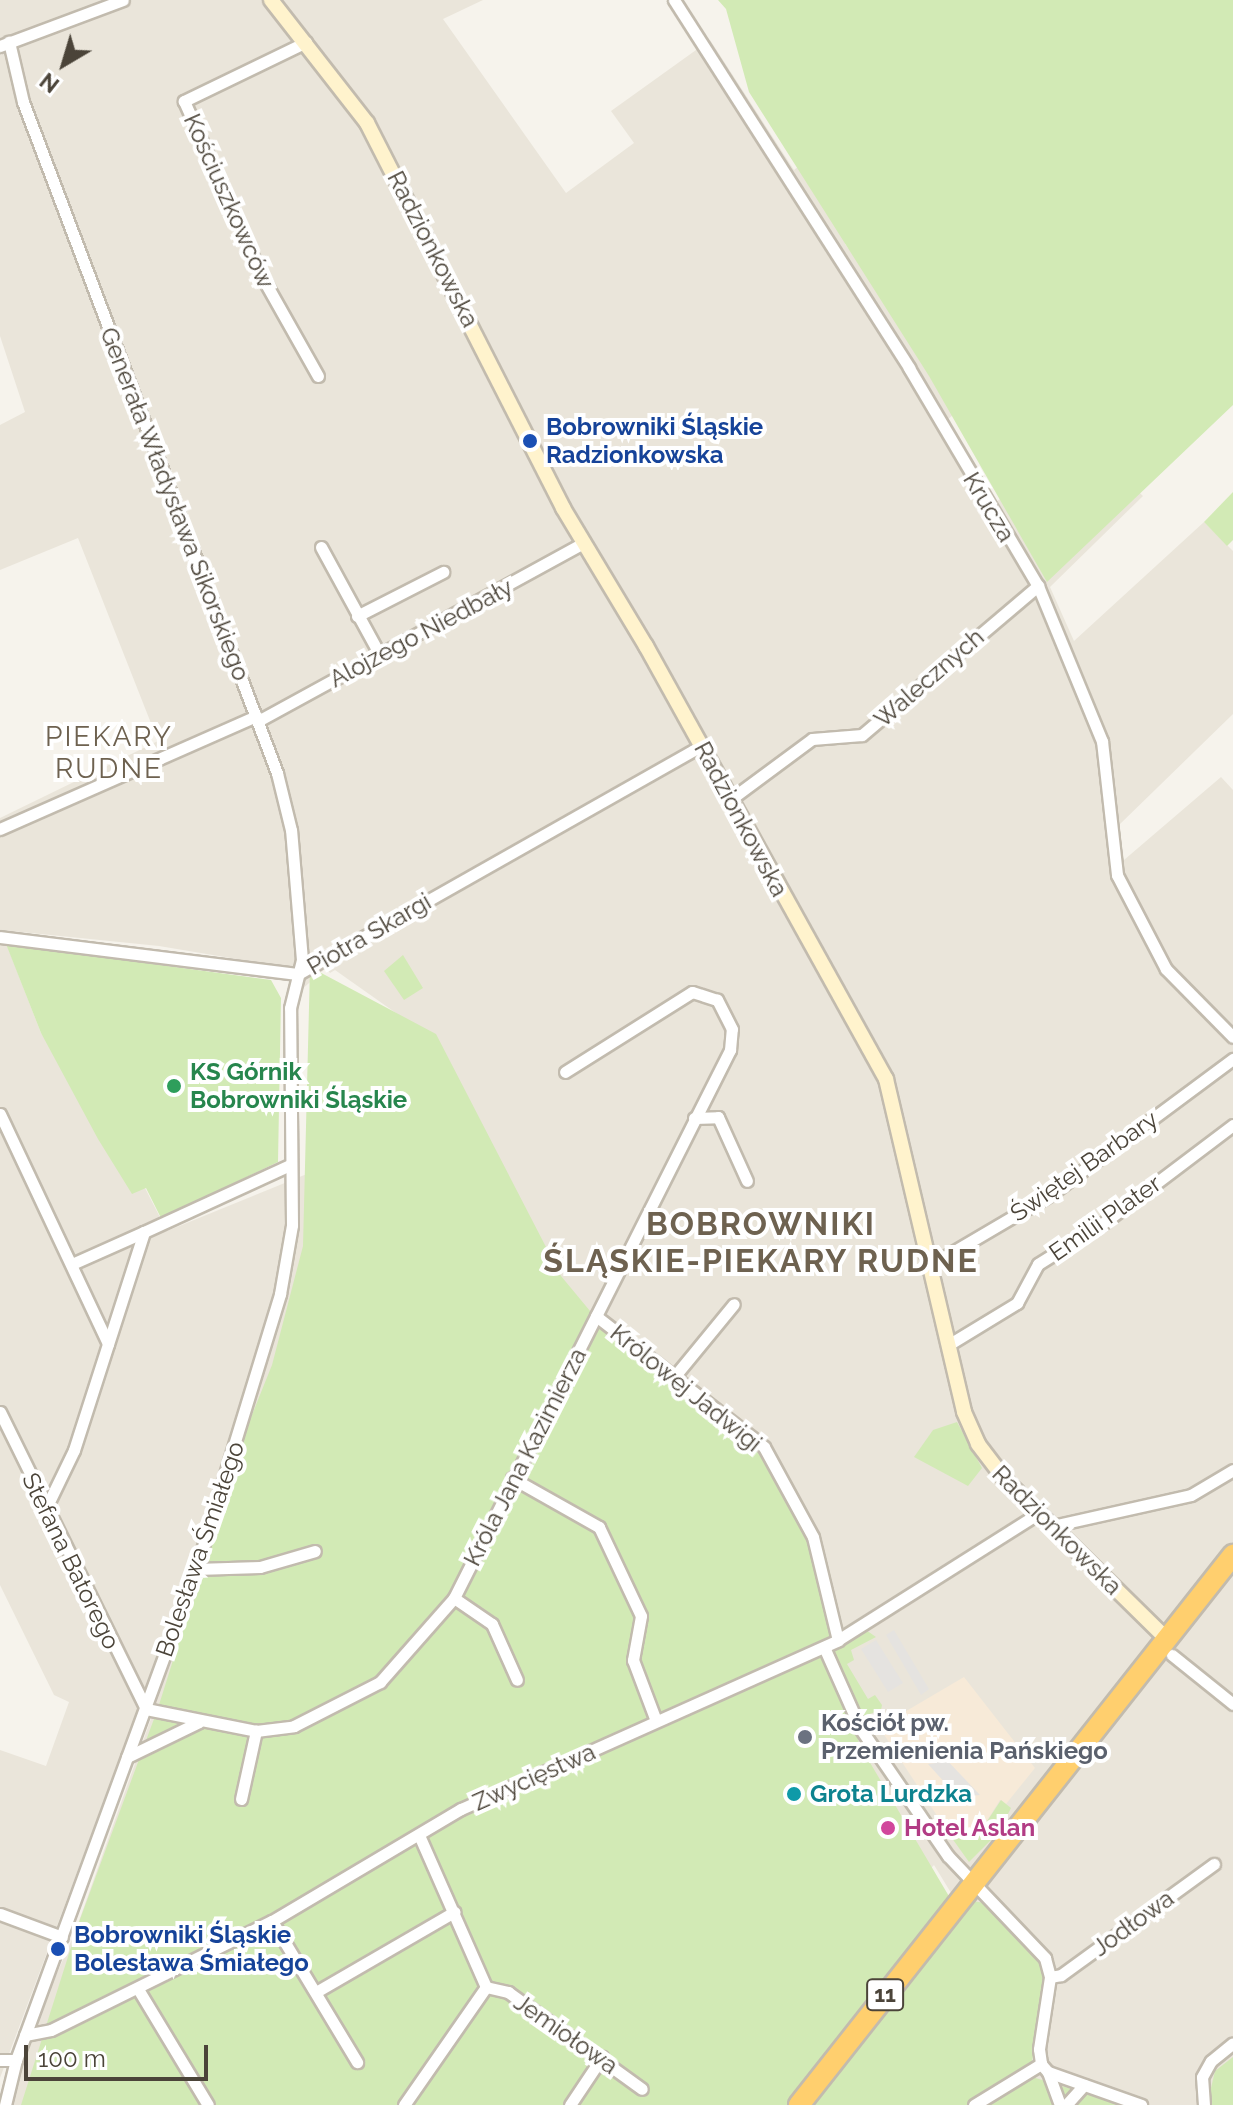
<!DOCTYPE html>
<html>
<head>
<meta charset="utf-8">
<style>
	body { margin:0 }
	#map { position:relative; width:1233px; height:2105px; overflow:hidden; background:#f6f3ec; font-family:Raleway,sans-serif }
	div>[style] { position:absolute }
	.residential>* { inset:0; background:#eae5da }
	.commercial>* { inset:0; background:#f7ead8 }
	.green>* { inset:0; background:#d2eab5 }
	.parking>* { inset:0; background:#e5e3e0 }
	.roads { filter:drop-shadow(2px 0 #c2bbae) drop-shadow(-2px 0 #c2bbae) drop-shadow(0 2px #c2bbae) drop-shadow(0 -2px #c2bbae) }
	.street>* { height:11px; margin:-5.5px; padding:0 5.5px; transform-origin:5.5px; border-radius:5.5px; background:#fff }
	.secondary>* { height:14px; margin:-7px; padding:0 7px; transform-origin:7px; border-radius:7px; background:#fff3cd }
	.highway>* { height:20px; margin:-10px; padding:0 10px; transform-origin:10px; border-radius:10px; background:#ffcf6e }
	.dots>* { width:22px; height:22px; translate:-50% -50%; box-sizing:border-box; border:4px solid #fff; border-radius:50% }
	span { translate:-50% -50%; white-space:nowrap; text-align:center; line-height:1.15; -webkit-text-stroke:8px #fff; paint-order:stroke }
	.shield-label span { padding:2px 6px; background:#fff; border:2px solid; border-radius:6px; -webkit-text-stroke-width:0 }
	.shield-label { font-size:22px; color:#4b4439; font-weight:700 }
	.street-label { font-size:24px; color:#4b4439 }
	.transit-label { font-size:24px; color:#164399; font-weight:700 }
	.left { translate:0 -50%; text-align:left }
	.leisure-label { font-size:24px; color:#27864d; font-weight:700 }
	.worship-label { font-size:24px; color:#5b616d; font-weight:700 }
	.culture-label { font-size:24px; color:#0d838f; font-weight:700 }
	.hotel-label { font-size:24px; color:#b23c85; font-weight:700 }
	.quarter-label { font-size:28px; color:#6e6250; letter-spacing:2px }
	.district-label { font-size:32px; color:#6e6250; font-weight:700; letter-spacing:2px }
	.north { position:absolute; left:24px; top:24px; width:80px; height:80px; -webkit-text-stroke:6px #fff; paint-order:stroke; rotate:218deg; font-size:22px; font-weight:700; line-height:32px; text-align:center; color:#4b4439 }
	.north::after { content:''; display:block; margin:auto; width:28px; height:36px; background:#4b4439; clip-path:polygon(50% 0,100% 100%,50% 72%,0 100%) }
	.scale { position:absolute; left:24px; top:2045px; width:184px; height:36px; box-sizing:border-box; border:4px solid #4b4439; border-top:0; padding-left:10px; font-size:24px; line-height:28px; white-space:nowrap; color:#4b4439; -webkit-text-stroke:6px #fff; paint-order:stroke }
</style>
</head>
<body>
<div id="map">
	<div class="residential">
		<i style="clip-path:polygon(0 0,483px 0,443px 19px,566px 193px,634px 143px,611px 111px,710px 40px,794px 170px,1000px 4px,1054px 80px,845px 244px,881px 292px,1135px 264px,947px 420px,995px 503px,1104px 418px,1119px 473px,1143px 496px,1050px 587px,1074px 641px,1204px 522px,1233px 551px,1233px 714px,1119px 825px,1124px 860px,1221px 777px,1233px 790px,1233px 2105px,803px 2105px,956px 1901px,934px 1865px,911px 1889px,797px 2105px,10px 2105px,23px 2049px,74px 1935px,153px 1713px,563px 1295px,403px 1018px,335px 970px,330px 973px,326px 968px,300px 991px,284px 967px,159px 946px,1px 930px,41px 1033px,145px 1188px,167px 1231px,324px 1167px,350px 1205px,160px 1705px,137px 1712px,0 2078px,0 1750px,46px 1766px,69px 1702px,54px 1695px,0 1585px,0 818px,158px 741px,78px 538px,0 570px,0 425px,25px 412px,0 336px)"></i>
	</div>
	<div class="commercial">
		<i style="clip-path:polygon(964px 1677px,1035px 1768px,1006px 1804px,1000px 1800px,976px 1838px,949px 1834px,879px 1727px)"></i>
	</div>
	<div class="green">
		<i style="clip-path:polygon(718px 0,1233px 0,1233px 405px,1047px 582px,929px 376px,749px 92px,726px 9px)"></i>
		<i style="clip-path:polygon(1233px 492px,1233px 540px,1227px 546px,1204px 522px)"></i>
		<i style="clip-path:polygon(6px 944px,271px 980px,281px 998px,278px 1162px,161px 1218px,146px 1188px,132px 1194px,98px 1139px,41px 1033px)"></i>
		<i style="clip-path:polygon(403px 955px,423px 988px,404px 1000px,384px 971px)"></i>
		<i style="clip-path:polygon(310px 967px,436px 1034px,561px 1276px,595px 1317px,760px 1449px,796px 1503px,842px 1644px,866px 1630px,876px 1637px,851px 1650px,854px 1660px,847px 1664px,868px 1699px,875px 1695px,882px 1705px,881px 1710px,864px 1716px,851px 1697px,859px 1744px,950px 1898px,986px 1903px,1045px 1963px,1044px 2000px,1029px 2076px,1124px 2105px,21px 2105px,79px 1922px,158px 1708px,245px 1432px,272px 1365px,303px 1246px)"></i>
		<i style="clip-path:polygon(957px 1422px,982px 1468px,968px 1486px,914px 1457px,933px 1430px)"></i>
		<i style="clip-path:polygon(1001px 1800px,1011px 1808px,999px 1832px,969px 1862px,949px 1834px,976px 1838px)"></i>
		<i style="clip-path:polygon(1233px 2057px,1233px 2105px,1207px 2105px,1215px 2071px)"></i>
	</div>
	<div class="parking">
		<i style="clip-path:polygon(894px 1630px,929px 1689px,921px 1695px,886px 1635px)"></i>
		<i style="clip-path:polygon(876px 1640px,903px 1683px,888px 1692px,861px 1649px)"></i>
		<i style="clip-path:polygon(932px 1755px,942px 1755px,980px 1795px,970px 1796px,973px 1805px,965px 1805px,928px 1764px,936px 1763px)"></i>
	</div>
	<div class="roads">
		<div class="street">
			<i style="left:674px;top:0;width:437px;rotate:57.4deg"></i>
			<i style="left:909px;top:368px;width:253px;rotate:59.4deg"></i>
			<i style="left:1038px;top:586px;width:168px;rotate:67.6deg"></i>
			<i style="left:1102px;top:741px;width:135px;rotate:83.6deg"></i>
			<i style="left:1117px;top:875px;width:106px;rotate:62.5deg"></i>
			<i style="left:1166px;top:969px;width:95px;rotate:45.4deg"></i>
			<i style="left:306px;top:42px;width:136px;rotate:154.2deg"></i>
			<i style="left:184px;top:101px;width:190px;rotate:66.1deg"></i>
			<i style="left:261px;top:275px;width:116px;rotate:60.6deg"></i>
			<i style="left:0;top:46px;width:131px;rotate:-20.5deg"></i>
			<i style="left:321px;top:547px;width:123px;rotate:61.4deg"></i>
			<i style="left:357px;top:616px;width:97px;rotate:-27.1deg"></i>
			<i style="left:258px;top:721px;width:371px;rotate:-28.7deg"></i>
			<i style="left:731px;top:799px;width:101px;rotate:-36.5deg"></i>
			<i style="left:812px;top:739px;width:50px;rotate:-4.6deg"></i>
			<i style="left:862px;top:735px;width:231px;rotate:-40.3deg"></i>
			<i style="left:0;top:829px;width:280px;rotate:-23.8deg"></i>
			<i style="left:0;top:937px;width:300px;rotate:7.1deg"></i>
			<i style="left:298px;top:974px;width:463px;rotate:-29.5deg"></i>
			<i style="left:0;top:1114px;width:254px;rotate:64.8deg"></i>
			<i style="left:694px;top:1118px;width:24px;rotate:-2deg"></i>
			<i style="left:718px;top:1117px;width:70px;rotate:65.6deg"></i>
			<i style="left:72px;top:1264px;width:79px;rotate:-24deg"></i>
			<i style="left:929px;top:1266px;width:142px;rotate:-30.5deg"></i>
			<i style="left:1051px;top:1194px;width:227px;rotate:-36.6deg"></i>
			<i style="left:596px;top:1316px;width:213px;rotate:37.9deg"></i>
			<i style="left:764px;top:1447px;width:102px;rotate:61.4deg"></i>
			<i style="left:813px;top:1537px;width:106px;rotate:76.4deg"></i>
			<i style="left:948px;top:1345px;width:81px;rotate:-31.3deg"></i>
			<i style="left:1017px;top:1303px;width:44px;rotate:-61.7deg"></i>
			<i style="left:1038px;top:1264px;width:75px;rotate:-32deg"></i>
			<i style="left:1102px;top:1224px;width:164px;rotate:-37.1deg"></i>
			<i style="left:674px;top:1377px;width:94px;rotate:-50.6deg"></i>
			<i style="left:0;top:1412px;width:331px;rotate:63.8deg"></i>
			<i style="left:512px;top:1478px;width:100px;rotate:29.4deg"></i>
			<i style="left:599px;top:1527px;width:98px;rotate:64.7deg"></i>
			<i style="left:641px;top:1616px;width:45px;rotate:100.3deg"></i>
			<i style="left:633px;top:1660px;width:65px;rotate:69.3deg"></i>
			<i style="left:46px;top:1508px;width:64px;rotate:-64.2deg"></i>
			<i style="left:74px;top:1450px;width:229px;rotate:-72.2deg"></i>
			<i style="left:144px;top:1232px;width:161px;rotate:-24.7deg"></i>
			<i style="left:1052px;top:1526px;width:142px;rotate:-12.6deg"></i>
			<i style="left:1191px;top:1495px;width:49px;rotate:-30.8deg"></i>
			<i style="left:196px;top:1569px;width:64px;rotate:-1.8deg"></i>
			<i style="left:260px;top:1567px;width:57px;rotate:-16.2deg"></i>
			<i style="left:454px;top:1598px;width:46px;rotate:34.4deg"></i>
			<i style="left:492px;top:1624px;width:61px;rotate:65.9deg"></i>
			<i style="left:824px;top:1647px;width:89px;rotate:66deg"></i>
			<i style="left:860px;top:1728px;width:155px;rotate:55.5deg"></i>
			<i style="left:948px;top:1856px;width:141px;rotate:46.4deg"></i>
			<i style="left:1045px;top:1958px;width:20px;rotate:75deg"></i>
			<i style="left:1050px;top:1977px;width:73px;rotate:98.7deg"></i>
			<i style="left:1039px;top:2049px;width:15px;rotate:82deg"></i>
			<i style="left:1172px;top:1655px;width:78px;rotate:38.8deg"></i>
			<i style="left:146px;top:1709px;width:112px;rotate:11.3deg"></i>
			<i style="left:256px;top:1731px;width:38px;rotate:-7deg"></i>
			<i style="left:294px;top:1726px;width:97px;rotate:-27.1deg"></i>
			<i style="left:380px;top:1682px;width:112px;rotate:-48.6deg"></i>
			<i style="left:454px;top:1598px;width:614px;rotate:-63.27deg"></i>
			<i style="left:730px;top:1050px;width:21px;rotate:-85deg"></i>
			<i style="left:732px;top:1029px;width:33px;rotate:-117deg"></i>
			<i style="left:717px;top:1000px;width:26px;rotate:-162deg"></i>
			<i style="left:692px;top:992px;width:150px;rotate:147.8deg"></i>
			<i style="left:127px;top:1757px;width:80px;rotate:-25.9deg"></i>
			<i style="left:241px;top:1799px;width:70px;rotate:-77.6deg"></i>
			<i style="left:0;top:1914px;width:66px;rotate:20.4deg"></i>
			<i style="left:272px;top:1921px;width:165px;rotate:58.9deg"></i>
			<i style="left:1050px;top:1977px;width:11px;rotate:-10deg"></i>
			<i style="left:1061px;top:1975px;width:189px;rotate:-36deg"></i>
			<i style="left:486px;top:1987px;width:23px;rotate:13deg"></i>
			<i style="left:508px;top:1992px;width:165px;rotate:35.9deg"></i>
			<i style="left:138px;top:1989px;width:135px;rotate:58.9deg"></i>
			<i style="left:316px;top:1992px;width:160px;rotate:-30.1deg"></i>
			<i style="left:25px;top:2035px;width:26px;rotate:-11deg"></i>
			<i style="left:51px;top:2030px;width:246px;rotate:-26.3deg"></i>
			<i style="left:272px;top:1921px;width:220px;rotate:-30.7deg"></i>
			<i style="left:461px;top:1809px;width:413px;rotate:-24.1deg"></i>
			<i style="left:838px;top:1640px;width:238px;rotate:-32.3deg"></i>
			<i style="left:0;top:2060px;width:16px"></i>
			<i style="left:1041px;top:2064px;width:11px;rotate:49deg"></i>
			<i style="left:1048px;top:2072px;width:99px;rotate:19.5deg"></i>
			<i style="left:1048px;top:2072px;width:35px;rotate:70deg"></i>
			<i style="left:5px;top:2105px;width:46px;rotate:-76.3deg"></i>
			<i style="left:16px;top:2060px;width:523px;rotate:-69.87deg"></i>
			<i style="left:196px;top:1569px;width:288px;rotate:-73deg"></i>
			<i style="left:280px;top:1294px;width:70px;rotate:-80.1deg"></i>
			<i style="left:292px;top:1225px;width:217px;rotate:-90.5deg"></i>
			<i style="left:290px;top:1008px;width:49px;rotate:-76deg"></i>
			<i style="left:302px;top:960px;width:130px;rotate:-94.8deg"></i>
			<i style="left:291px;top:830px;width:59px;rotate:-103.8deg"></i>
			<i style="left:277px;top:773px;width:717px;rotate:-110.73deg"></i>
			<i style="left:23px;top:102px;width:62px;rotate:-103.1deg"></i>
			<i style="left:404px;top:2105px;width:144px;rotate:-55.2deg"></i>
			<i style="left:486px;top:1987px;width:166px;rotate:-113.8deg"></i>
			<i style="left:570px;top:2105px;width:58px;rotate:-56.3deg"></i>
			<i style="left:974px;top:2105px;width:79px;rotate:-31.5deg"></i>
			<i style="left:1066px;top:2105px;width:27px;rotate:-48deg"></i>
			<i style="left:1204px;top:2105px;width:28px;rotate:-94deg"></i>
			<i style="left:1202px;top:2077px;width:18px;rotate:-61deg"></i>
			<i style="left:1211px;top:2061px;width:28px;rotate:-39deg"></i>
		</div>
		<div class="secondary">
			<i style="left:271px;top:0;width:156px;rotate:52deg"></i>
			<i style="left:367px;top:123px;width:432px;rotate:63deg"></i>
			<i style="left:563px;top:508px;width:161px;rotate:59deg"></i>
			<i style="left:646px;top:646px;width:495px;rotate:61deg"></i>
			<i style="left:886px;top:1079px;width:342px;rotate:76.8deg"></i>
			<i style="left:964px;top:1412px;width:35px;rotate:66deg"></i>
			<i style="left:978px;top:1444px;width:48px;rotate:52.7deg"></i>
			<i style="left:1007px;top:1482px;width:224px;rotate:44.5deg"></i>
		</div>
		<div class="highway">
			<i style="left:799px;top:2105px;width:701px;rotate:-51.72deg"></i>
		</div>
	</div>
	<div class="dots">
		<i style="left:530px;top:441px;background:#1a4fb4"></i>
		<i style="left:174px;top:1086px;background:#2e9e5b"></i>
		<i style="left:805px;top:1737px;background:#6b7280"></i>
		<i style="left:794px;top:1794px;background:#0f9aa8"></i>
		<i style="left:888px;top:1828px;background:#d1479c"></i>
		<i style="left:58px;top:1949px;background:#1a4fb4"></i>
	</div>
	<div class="shield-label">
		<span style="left:885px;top:1995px">11</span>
	</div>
	<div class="street-label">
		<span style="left:229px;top:201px;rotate:66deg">Kościuszkowców</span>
		<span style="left:433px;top:249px;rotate:63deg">Radzionkowska</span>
		<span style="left:175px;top:504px;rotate:69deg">Generała Władysława Sikorskiego</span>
		<span style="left:989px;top:507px;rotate:59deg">Krucza</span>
		<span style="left:421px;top:633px;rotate:-28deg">Alojzego Niedbały</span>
		<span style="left:929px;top:678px;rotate:-41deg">Walecznych</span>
		<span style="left:741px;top:819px;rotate:62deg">Radzionkowska</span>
		<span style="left:369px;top:934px;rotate:-30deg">Piotra Skargi</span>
		<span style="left:1084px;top:1166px;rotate:-35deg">Świętej Barbary</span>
		<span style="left:1105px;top:1218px;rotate:-35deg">Emilii Plater</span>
		<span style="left:686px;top:1388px;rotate:39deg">Królowej Jadwigi</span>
		<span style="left:525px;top:1457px;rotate:-63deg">Króla Jana Kazimierza</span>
		<span style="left:1057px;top:1530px;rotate:45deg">Radzionkowska</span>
		<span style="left:200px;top:1549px;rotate:-71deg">Bolesława Śmiałego</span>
		<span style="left:71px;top:1561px;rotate:64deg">Stefana Batorego</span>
		<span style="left:534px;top:1777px;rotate:-24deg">Zwycięstwa</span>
		<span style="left:1133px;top:1923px;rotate:-36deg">Jodłowa</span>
		<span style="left:566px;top:2034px;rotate:35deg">Jemiołowa</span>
	</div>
	<div class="transit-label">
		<span class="left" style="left:546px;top:441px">Bobrowniki Śląskie<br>Radzionkowska</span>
		<span class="left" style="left:74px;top:1949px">Bobrowniki Śląskie<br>Bolesława Śmiałego</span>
	</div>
	<div class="leisure-label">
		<span class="left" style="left:190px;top:1086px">KS Górnik<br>Bobrowniki Śląskie</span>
	</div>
	<div class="worship-label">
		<span class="left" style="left:821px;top:1737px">Kościół pw.<br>Przemienienia Pańskiego</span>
	</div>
	<div class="culture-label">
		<span class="left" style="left:810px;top:1794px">Grota Lurdzka</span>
	</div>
	<div class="hotel-label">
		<span class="left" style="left:904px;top:1828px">Hotel Aslan</span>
	</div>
	<div class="quarter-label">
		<span style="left:109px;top:753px">PIEKARY<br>RUDNE</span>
	</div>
	<div class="district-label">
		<span style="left:761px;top:1243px">BOBROWNIKI<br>ŚLĄSKIE-PIEKARY RUDNE</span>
	</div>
	<div class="north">N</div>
	<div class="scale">100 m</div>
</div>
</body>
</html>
